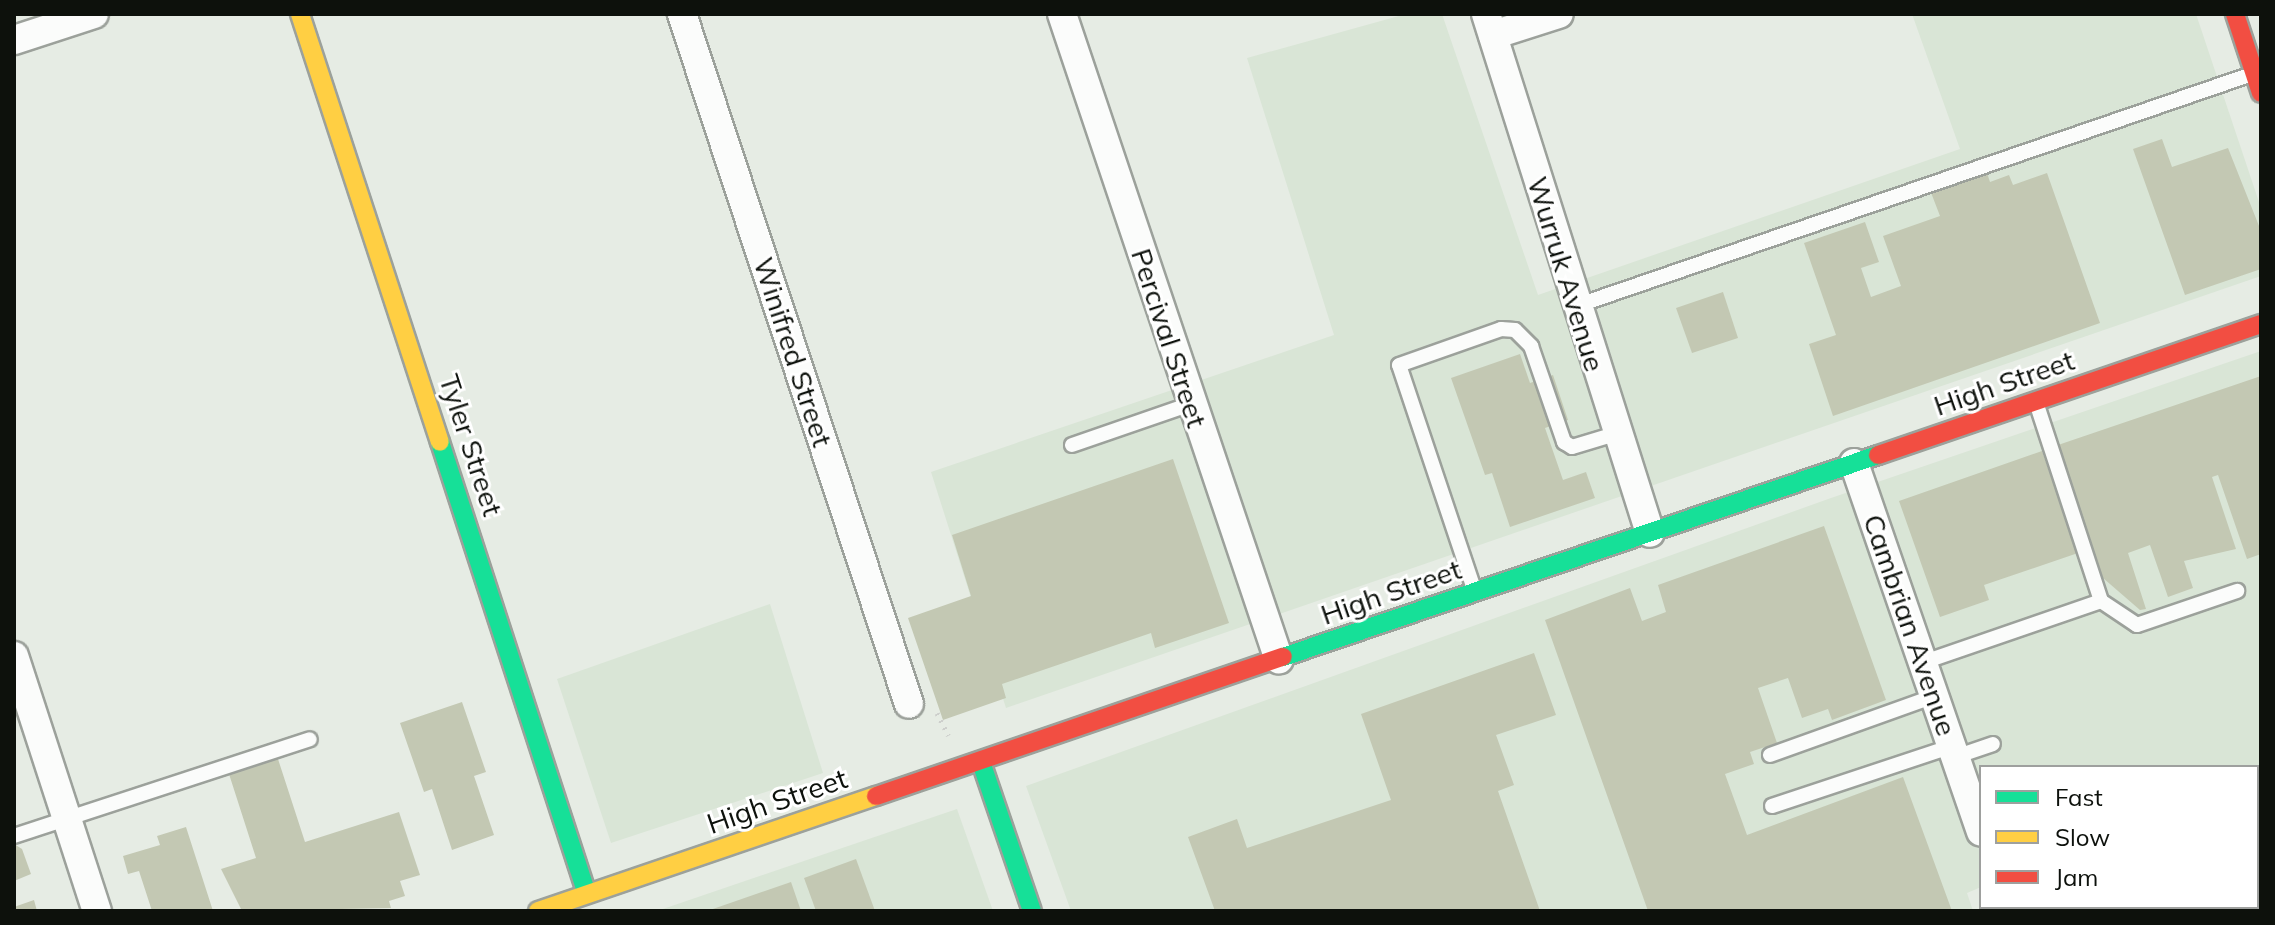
<!DOCTYPE html>
<html>
<head>
<meta charset="utf-8">
<style>
	body { margin:0 }
	#map { position:relative; width:2275px; height:925px; overflow:hidden; background:#e6ece4; font-family:Mulish,sans-serif }
	div>[style] { position:absolute }
	.built>* { inset:0; background:#d9e5d6 }
	.building>* { inset:0; background:#c3c8b3 }
	.path>* { height:5px; margin-top:-2.5px; transform-origin:0; background:repeating-linear-gradient(90deg,#cdcfcc 0 2px,transparent 0 8px) }
	.roads { filter:drop-shadow(2px 0 #9ca19b) drop-shadow(-2px 0 #9ca19b) drop-shadow(0 2px #9ca19b) drop-shadow(0 -2px #9ca19b) }
	.lane>* { height:14px; margin:-7px; padding:0 7px; transform-origin:7px; border-radius:7px; background:#fbfcfb }
	.street>* { height:28px; margin:-14px; padding:0 14px; transform-origin:14px; border-radius:14px; background:#fbfcfb }
	.fast>* { height:18px; margin:-9px; padding:0 9px; transform-origin:9px; border-radius:9px; background:#16e098 }
	.slow>* { height:18px; margin:-9px; padding:0 9px; transform-origin:9px; border-radius:9px; background:#ffcf43 }
	.jam>* { height:18px; margin:-9px; padding:0 9px; transform-origin:9px; border-radius:9px; background:#f24e42 }
	span { translate:-50% -50%; white-space:nowrap; text-align:center; line-height:1.15; -webkit-text-stroke:6px #fff; paint-order:stroke }
	.street-label { font-size:28px; color:#0d110c }
	.frame { position:absolute; inset:0; border:16px solid #0d110c; pointer-events:none }
	.legend { position:absolute; left:1979px; top:765px; width:280px; height:144px; box-sizing:border-box; background:#fff; border:2px solid #9ea09e; margin:0; padding:10px 14px; list-style:none; font-size:24px; color:#0d110c }
	.legend li { display:flex; align-items:center; gap:16px; height:40px }
	.legend b { width:40px; border:2px solid #9ea09e }
</style>
</head>
<body>
<div id="map">
	<div class="built">
		<i style="clip-path:polygon(1406px 14px,1442px 14px,1538px 295px,1960px 149px,1912px 14px,2196px 14px,2261px 208px,2261px 276px,1006px 708px,931px 472px,1334px 335px,1247px 58px)"></i>
		<i style="clip-path:polygon(2261px 351px,2261px 785px,2257px 786px,2257px 767px,1981px 767px,1981px 887px,1967px 893px,1973px 911px,1071px 911px,1026px 786px,1831px 498px)"></i>
		<i style="clip-path:polygon(770px 604px,823px 773px,611px 843px,557px 679px)"></i>
		<i style="clip-path:polygon(957px 809px,993px 911px,657px 911px)"></i>
	</div>
	<div class="building">
		<i style="clip-path:polygon(2162px 139px,2172px 167px,2228px 148px,2261px 231px,2261px 269px,2185px 295px,2133px 149px)"></i>
		<i style="clip-path:polygon(1986px 170px,1990px 182px,2009px 175px,2013px 185px,2047px 173px,2100px 323px,1833px 416px,1809px 344px,1836px 335px,1804px 243px,1865px 222px,1879px 262px,1861px 268px,1871px 297px,1901px 286px,1883px 236px,1940px 216px,1930px 190px)"></i>
		<i style="clip-path:polygon(1723px 292px,1738px 338px,1692px 353px,1676px 308px)"></i>
		<i style="clip-path:polygon(1520px 354px,1530px 383px,1553px 375px,1568px 420px,1545px 428px,1563px 480px,1586px 472px,1595px 498px,1510px 527px,1492px 473px,1485px 475px,1451px 378px)"></i>
		<i style="clip-path:polygon(2261px 376px,2261px 554px,2247px 559px,2218px 475px,2212px 477px,2236px 549px,2184px 561px,2193px 588px,2168px 597px,2150px 545px,2128px 553px,2146px 609px,2140px 610px,2103px 578px,2058px 445px)"></i>
		<i style="clip-path:polygon(2042px 451px,2078px 553px,1984px 585px,1989px 600px,1940px 617px,1899px 501px)"></i>
		<i style="clip-path:polygon(1173px 459px,1229px 623px,1155px 648px,1151px 633px,1002px 684px,1006px 698px,943px 720px,908px 618px,971px 596px,952px 535px)"></i>
		<i style="clip-path:polygon(1824px 526px,1886px 700px,1832px 720px,1828px 709px,1802px 718px,1788px 678px,1758px 688px,1777px 743px,1750px 752px,1754px 764px,1725px 774px,1747px 835px,1903px 777px,1952px 911px,1648px 911px,1545px 620px,1630px 588px,1642px 621px,1666px 612px,1658px 585px)"></i>
		<i style="clip-path:polygon(1534px 653px,1556px 715px,1496px 735px,1514px 785px,1498px 791px,1540px 911px,1215px 911px,1188px 837px,1237px 819px,1247px 848px,1391px 800px,1361px 714px)"></i>
		<i style="clip-path:polygon(462px 702px,486px 772px,474px 776px,494px 835px,452px 850px,432px 789px,424px 792px,400px 723px)"></i>
		<i style="clip-path:polygon(278px 759px,305px 842px,399px 812px,420px 875px,400px 881px,405px 896px,389px 901px,391px 908px,242px 911px,221px 869px,256px 858px,229px 774px)"></i>
		<i style="clip-path:polygon(186px 827px,213px 911px,152px 911px,139px 871px,128px 874px,123px 856px,160px 845px,157px 836px)"></i>
		<i style="clip-path:polygon(14px 844px,22px 849px,31px 874px,14px 881px)"></i>
		<i style="clip-path:polygon(856px 859px,875px 911px,816px 911px,804px 878px)"></i>
		<i style="clip-path:polygon(791px 882px,801px 911px,710px 911px,710px 910px)"></i>
		<i style="clip-path:polygon(34px 900px,37px 911px,14px 911px,14px 907px)"></i>
	</div>
	<div class="path">
		<i style="left:937px;top:713px;width:25px;rotate:63deg"></i>
	</div>
	<div class="roads">
		<div class="lane">
			<i style="left:1576px;top:306px;width:715px;rotate:-18.94deg"></i>
			<i style="left:2036px;top:402px;width:209px;rotate:71.9deg"></i>
			<i style="left:2101px;top:601px;width:43px;rotate:33.7deg"></i>
			<i style="left:2137px;top:625px;width:106px;rotate:-18.8deg"></i>
			<i style="left:1072px;top:445px;width:126px;rotate:-19deg"></i>
			<i style="left:1475px;top:592px;width:239px;rotate:-108.5deg"></i>
			<i style="left:1399px;top:365px;width:108px;rotate:-19.4deg"></i>
			<i style="left:1501px;top:329px;width:14px;rotate:4deg"></i>
			<i style="left:1515px;top:330px;width:23px;rotate:45deg"></i>
			<i style="left:1531px;top:346px;width:102px;rotate:71deg"></i>
			<i style="left:1564px;top:442px;width:9px;rotate:32deg"></i>
			<i style="left:1572px;top:447px;width:45px;rotate:-16.8deg"></i>
			<i style="left:1924px;top:662px;width:187px;rotate:-19deg"></i>
			<i style="left:1770px;top:755px;width:175px;rotate:-19.7deg"></i>
			<i style="left:1955px;top:757px;width:40px;rotate:-18.9deg"></i>
			<i style="left:1772px;top:806px;width:190px;rotate:-18.4deg"></i>
			<i style="left:14px;top:836px;width:311px;rotate:-18.1deg"></i>
		</div>
		<div class="street">
			<i style="left:682px;top:14px;width:726px;rotate:71.79deg"></i>
			<i style="left:1062px;top:14px;width:681px;rotate:71.43deg"></i>
			<i style="left:1486px;top:14px;width:544px;rotate:72.46deg"></i>
			<i style="left:1493px;top:35px;width:69px;rotate:-17.7deg"></i>
			<i style="left:14px;top:40px;width:84px;rotate:-18deg"></i>
			<i style="left:1854px;top:463px;width:390px;rotate:71deg"></i>
			<i style="left:14px;top:656px;width:268px;rotate:72deg"></i>
			<i style="left:2007px;top:907px;width:4px;rotate:76deg"></i>
		</div>
		<div class="fast">
			<i style="left:440px;top:442px;width:475px;rotate:72deg"></i>
			<i style="left:1283px;top:657px;width:628px;rotate:-18.75deg"></i>
			<i style="left:981px;top:762px;width:157px;rotate:71.1deg"></i>
		</div>
		<div class="slow">
			<i style="left:300px;top:14px;width:450px;rotate:71.9deg"></i>
			<i style="left:538px;top:911px;width:357px;rotate:-18.8deg"></i>
		</div>
		<div class="jam">
			<i style="left:2235px;top:14px;width:83px;rotate:71.8deg"></i>
			<i style="left:1878px;top:455px;width:405px;rotate:-18.9deg"></i>
			<i style="left:876px;top:796px;width:430px;rotate:-18.9deg"></i>
		</div>
	</div>
	<div class="street-label">
		<span style="left:1566px;top:274px;rotate:73deg">Wurruk Avenue</span>
		<span style="left:1169px;top:338px;rotate:72deg">Percival Street</span>
		<span style="left:793px;top:352px;rotate:72deg">Winifred Street</span>
		<span style="left:2004px;top:383px;rotate:-19deg">High Street</span>
		<span style="left:471px;top:445px;rotate:72deg">Tyler Street</span>
		<span style="left:1391px;top:592px;rotate:-19deg">High Street</span>
		<span style="left:1910px;top:625px;rotate:71deg">Cambrian Avenue</span>
		<span style="left:777px;top:801px;rotate:-19deg">High Street</span>
	</div>
	<div class="frame"></div>
	<ul class="legend">
	<li><b style="height:10px;background:#16e098"></b>Fast</li>
	<li><b style="height:10px;background:#ffcf43"></b>Slow</li>
	<li><b style="height:10px;background:#f24e42"></b>Jam</li>
	</ul>
</div>
</body>
</html>
